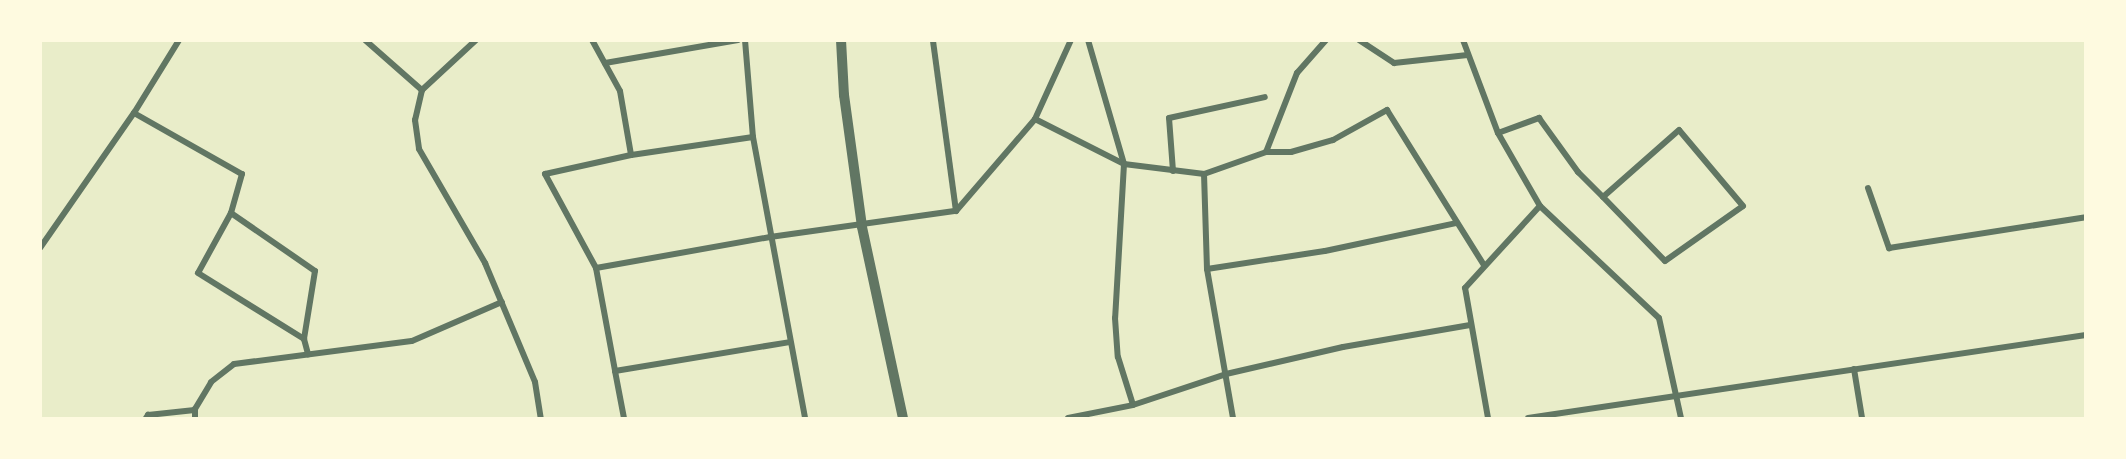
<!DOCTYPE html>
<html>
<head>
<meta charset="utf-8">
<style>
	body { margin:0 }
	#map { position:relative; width:2126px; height:459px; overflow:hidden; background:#e9edc9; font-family:"Archivo Narrow",sans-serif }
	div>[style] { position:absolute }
	.minor>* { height:6px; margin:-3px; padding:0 3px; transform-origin:3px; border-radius:3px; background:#617663 }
	.tertiary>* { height:10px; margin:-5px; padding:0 5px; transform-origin:5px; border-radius:5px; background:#617663 }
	span { translate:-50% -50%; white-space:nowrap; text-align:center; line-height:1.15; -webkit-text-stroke:4.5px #fefae0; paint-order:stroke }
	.frame { position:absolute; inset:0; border:42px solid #fefae0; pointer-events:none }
</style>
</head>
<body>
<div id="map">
	<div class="minor">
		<i style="left:365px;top:40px;width:76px;rotate:41.3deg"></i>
		<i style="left:476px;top:40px;width:74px;rotate:137.2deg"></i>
		<i style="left:422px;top:90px;width:31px;rotate:103deg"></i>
		<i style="left:415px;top:120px;width:29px;rotate:82deg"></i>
		<i style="left:419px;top:149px;width:132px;rotate:59.9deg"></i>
		<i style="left:485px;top:263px;width:129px;rotate:67.2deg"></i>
		<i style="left:535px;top:382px;width:36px;rotate:81deg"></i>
		<i style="left:592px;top:40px;width:58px;rotate:61.2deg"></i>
		<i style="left:620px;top:91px;width:65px;rotate:80.2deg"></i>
		<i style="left:745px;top:40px;width:97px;rotate:85.3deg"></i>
		<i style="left:753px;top:137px;width:286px;rotate:79.5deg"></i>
		<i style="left:1088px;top:40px;width:129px;rotate:73.8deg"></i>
		<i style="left:1124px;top:164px;width:154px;rotate:93.3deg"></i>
		<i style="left:1115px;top:318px;width:39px;rotate:86deg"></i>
		<i style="left:1118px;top:357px;width:50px;rotate:72.6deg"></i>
		<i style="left:1359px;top:40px;width:42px;rotate:33.3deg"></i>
		<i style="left:1394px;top:63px;width:74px;rotate:-6.2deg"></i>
		<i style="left:1463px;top:40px;width:99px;rotate:69.4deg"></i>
		<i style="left:1498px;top:133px;width:84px;rotate:60.1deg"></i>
		<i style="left:1540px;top:206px;width:163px;rotate:43.3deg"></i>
		<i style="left:1659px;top:318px;width:102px;rotate:77.6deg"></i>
		<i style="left:605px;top:63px;width:135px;rotate:-9.8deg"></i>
		<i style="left:134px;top:113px;width:124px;rotate:29.5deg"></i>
		<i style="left:242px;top:174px;width:41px;rotate:105.8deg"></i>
		<i style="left:231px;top:213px;width:102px;rotate:34.6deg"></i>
		<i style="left:315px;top:271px;width:69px;rotate:99.2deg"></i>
		<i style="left:304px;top:339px;width:16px;rotate:75deg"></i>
		<i style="left:1035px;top:119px;width:100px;rotate:26.8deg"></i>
		<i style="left:1124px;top:164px;width:81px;rotate:7.1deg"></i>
		<i style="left:1498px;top:133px;width:44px;rotate:-20.1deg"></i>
		<i style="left:1539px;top:118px;width:67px;rotate:54.2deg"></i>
		<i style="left:1578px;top:172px;width:35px;rotate:45deg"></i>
		<i style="left:1603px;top:197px;width:89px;rotate:45.9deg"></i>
		<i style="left:1665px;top:261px;width:95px;rotate:-35.2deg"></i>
		<i style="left:1743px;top:206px;width:99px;rotate:-130.1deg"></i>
		<i style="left:1679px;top:130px;width:101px;rotate:138.6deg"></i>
		<i style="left:753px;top:137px;width:123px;rotate:171.6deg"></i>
		<i style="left:631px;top:155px;width:88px;rotate:167.5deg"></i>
		<i style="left:545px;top:174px;width:107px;rotate:61.5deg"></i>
		<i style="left:596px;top:268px;width:105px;rotate:79.5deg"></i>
		<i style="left:615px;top:371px;width:177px;rotate:-9.4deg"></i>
		<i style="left:1266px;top:152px;width:85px;rotate:-68.6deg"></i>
		<i style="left:1297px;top:73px;width:44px;rotate:-48.7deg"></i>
		<i style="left:1173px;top:171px;width:53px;rotate:-94.3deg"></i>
		<i style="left:1169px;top:118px;width:98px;rotate:-12.3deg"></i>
		<i style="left:1868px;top:188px;width:64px;rotate:70.7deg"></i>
		<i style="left:1889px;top:248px;width:199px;rotate:-8.9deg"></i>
		<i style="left:956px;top:211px;width:121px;rotate:-49.3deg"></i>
		<i style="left:1035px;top:119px;width:87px;rotate:-65.5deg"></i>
		<i style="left:231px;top:213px;width:68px;rotate:118.8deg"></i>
		<i style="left:198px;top:273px;width:125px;rotate:31.9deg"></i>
		<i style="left:40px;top:248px;width:165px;rotate:-55.2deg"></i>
		<i style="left:134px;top:113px;width:86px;rotate:-58.3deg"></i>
		<i style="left:596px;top:268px;width:177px;rotate:-10.1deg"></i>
		<i style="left:770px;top:237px;width:188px;rotate:-8deg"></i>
		<i style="left:956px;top:211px;width:173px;rotate:-97.7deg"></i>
		<i style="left:1207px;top:269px;width:119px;rotate:-8.7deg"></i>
		<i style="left:1325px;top:251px;width:135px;rotate:-12deg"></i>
		<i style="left:1854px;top:369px;width:50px;rotate:80.7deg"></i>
		<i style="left:615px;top:371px;width:48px;rotate:79.2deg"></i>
		<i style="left:146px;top:418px;width:4px;rotate:-56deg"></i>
		<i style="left:148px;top:415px;width:47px;rotate:-6.1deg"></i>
		<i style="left:195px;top:418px;width:9px;rotate:-90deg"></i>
		<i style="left:195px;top:409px;width:31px;rotate:-59deg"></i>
		<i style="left:211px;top:382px;width:29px;rotate:-38deg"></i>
		<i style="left:234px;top:364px;width:179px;rotate:-7.4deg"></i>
		<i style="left:412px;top:341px;width:98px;rotate:-23.4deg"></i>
		<i style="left:1068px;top:418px;width:66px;rotate:-11.3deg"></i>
		<i style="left:1133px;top:405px;width:98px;rotate:-18.4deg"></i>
		<i style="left:1226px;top:374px;width:120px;rotate:-13deg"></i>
		<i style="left:1343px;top:347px;width:129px;rotate:-9.8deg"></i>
		<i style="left:1233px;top:418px;width:151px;rotate:-99.9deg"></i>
		<i style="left:1207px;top:269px;width:95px;rotate:-91.8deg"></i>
		<i style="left:1204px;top:174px;width:66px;rotate:-19.5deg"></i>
		<i style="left:1266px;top:152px;width:25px"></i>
		<i style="left:1291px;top:152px;width:44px;rotate:-15.9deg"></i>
		<i style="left:1333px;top:140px;width:62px;rotate:-29.1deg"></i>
		<i style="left:1387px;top:110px;width:183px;rotate:58deg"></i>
		<i style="left:1488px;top:418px;width:132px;rotate:-100deg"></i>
		<i style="left:1465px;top:288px;width:111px;rotate:-47.6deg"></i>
		<i style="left:1528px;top:418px;width:564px;rotate:-8.46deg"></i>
	</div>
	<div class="tertiary">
		<i style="left:841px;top:40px;width:55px;rotate:86.9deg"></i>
		<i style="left:844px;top:95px;width:133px;rotate:82.2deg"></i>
		<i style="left:862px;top:227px;width:195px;rotate:77.9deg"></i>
	</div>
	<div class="frame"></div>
</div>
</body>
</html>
